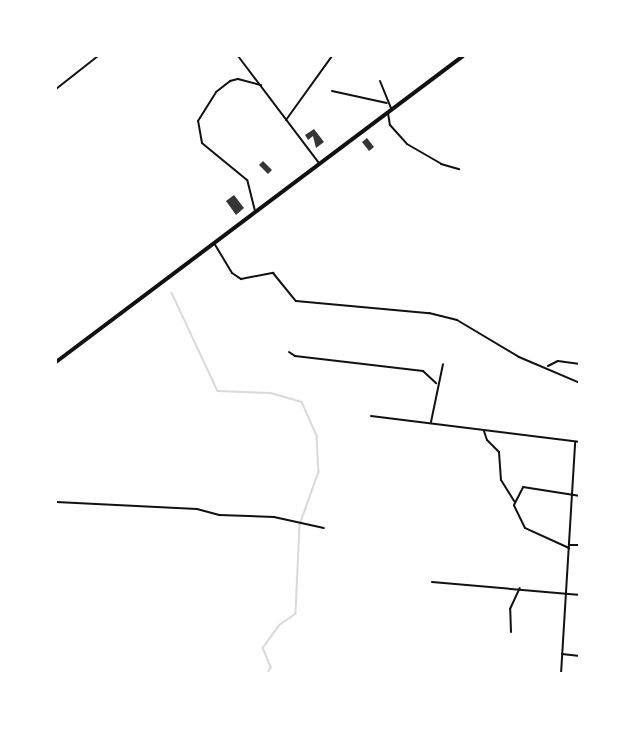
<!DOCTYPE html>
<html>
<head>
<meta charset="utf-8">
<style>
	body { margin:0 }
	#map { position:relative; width:635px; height:729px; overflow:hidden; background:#fff; font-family:"Fira Sans Condensed",sans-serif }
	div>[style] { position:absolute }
	.stream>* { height:1.5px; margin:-0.75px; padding:0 0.75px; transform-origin:0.75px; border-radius:0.75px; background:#d9d9d9 }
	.building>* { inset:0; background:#353535 }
	.minor>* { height:2px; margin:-1px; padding:0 1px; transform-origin:1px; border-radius:1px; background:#111 }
	.primary>* { height:4px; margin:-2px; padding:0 2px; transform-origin:2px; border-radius:2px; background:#111 }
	span { translate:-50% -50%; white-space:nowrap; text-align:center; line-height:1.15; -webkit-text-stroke:6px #fff; paint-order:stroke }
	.frame { position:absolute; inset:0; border:57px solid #fff; pointer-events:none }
</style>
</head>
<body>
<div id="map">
	<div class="stream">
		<i style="left:172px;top:293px;width:108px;rotate:64.9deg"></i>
		<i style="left:218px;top:391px;width:53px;rotate:2.2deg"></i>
		<i style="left:271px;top:393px;width:32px;rotate:16deg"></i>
		<i style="left:302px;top:402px;width:37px;rotate:66deg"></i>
		<i style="left:317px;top:436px;width:36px;rotate:87deg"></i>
		<i style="left:319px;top:472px;width:56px;rotate:109.7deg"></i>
		<i style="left:300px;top:525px;width:89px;rotate:92.6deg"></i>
		<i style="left:296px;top:614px;width:19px;rotate:145deg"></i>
		<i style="left:280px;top:625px;width:29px;rotate:126deg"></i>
		<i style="left:263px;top:648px;width:21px;rotate:67deg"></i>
		<i style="left:271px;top:667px;width:8px;rotate:113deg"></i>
	</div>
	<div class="building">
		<i style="clip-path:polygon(314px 129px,324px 142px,316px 148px,313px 136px,308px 140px,305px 135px)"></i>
		<i style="clip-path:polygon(367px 138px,374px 147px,369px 151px,362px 142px)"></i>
		<i style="clip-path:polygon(263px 161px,272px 170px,268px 174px,259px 165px)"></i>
		<i style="clip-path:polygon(234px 195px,244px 208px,236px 215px,226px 201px)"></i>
	</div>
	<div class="minor">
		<i style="left:238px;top:56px;width:134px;rotate:52.9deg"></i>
		<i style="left:380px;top:81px;width:31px;rotate:68deg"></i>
		<i style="left:56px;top:89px;width:53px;rotate:-38.2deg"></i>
		<i style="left:332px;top:91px;width:56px;rotate:12.3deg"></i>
		<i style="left:388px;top:113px;width:12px;rotate:81deg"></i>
		<i style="left:390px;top:125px;width:25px;rotate:48deg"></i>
		<i style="left:407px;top:144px;width:39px;rotate:30deg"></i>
		<i style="left:441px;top:164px;width:19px;rotate:16deg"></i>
		<i style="left:286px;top:120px;width:79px;rotate:-54.3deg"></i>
		<i style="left:255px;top:211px;width:32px;rotate:-104deg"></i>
		<i style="left:247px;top:180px;width:58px;rotate:-140.6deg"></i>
		<i style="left:202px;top:143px;width:22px;rotate:-100deg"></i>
		<i style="left:198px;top:121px;width:34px;rotate:-58deg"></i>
		<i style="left:216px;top:92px;width:18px;rotate:-38deg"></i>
		<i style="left:230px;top:81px;width:8px;rotate:-14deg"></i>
		<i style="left:238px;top:79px;width:24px;rotate:15deg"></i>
		<i style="left:214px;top:243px;width:35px;rotate:59deg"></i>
		<i style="left:232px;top:273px;width:11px;rotate:34deg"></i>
		<i style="left:241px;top:279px;width:33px;rotate:-11deg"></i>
		<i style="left:273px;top:273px;width:36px;rotate:51deg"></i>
		<i style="left:296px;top:301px;width:134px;rotate:5.2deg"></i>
		<i style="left:429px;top:313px;width:29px;rotate:14deg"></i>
		<i style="left:457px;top:320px;width:72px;rotate:30.8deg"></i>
		<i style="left:519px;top:357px;width:66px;rotate:23.1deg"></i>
		<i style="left:289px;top:352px;width:7px;rotate:34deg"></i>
		<i style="left:295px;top:356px;width:129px;rotate:6.7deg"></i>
		<i style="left:423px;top:371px;width:18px;rotate:43deg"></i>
		<i style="left:548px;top:366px;width:11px;rotate:-27deg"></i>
		<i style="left:558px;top:361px;width:22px;rotate:8deg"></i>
		<i style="left:371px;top:416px;width:211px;rotate:7.1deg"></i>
		<i style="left:431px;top:422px;width:59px;rotate:-78.3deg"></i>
		<i style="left:484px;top:431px;width:9px;rotate:72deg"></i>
		<i style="left:487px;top:440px;width:17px;rotate:45deg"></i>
		<i style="left:499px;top:452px;width:28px;rotate:86deg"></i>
		<i style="left:501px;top:480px;width:25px;rotate:58deg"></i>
		<i style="left:56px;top:502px;width:141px;rotate:2.8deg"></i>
		<i style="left:197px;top:509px;width:23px;rotate:15deg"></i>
		<i style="left:219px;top:515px;width:55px;rotate:2.1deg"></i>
		<i style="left:274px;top:517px;width:51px;rotate:12.4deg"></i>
		<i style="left:570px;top:545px;width:10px"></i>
		<i style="left:569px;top:548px;width:48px;rotate:-155.6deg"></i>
		<i style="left:525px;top:528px;width:25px;rotate:-116deg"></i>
		<i style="left:514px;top:505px;width:20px;rotate:-63deg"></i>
		<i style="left:523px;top:487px;width:58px;rotate:9deg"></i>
		<i style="left:432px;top:582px;width:149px;rotate:5deg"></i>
		<i style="left:511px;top:632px;width:23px;rotate:-92deg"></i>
		<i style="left:510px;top:609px;width:23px;rotate:-65deg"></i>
		<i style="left:562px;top:654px;width:18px;rotate:6deg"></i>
		<i style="left:561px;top:674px;width:232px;rotate:-86.5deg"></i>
	</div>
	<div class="primary">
		<i style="left:56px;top:362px;width:509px;rotate:-36.94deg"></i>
	</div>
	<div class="frame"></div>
</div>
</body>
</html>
